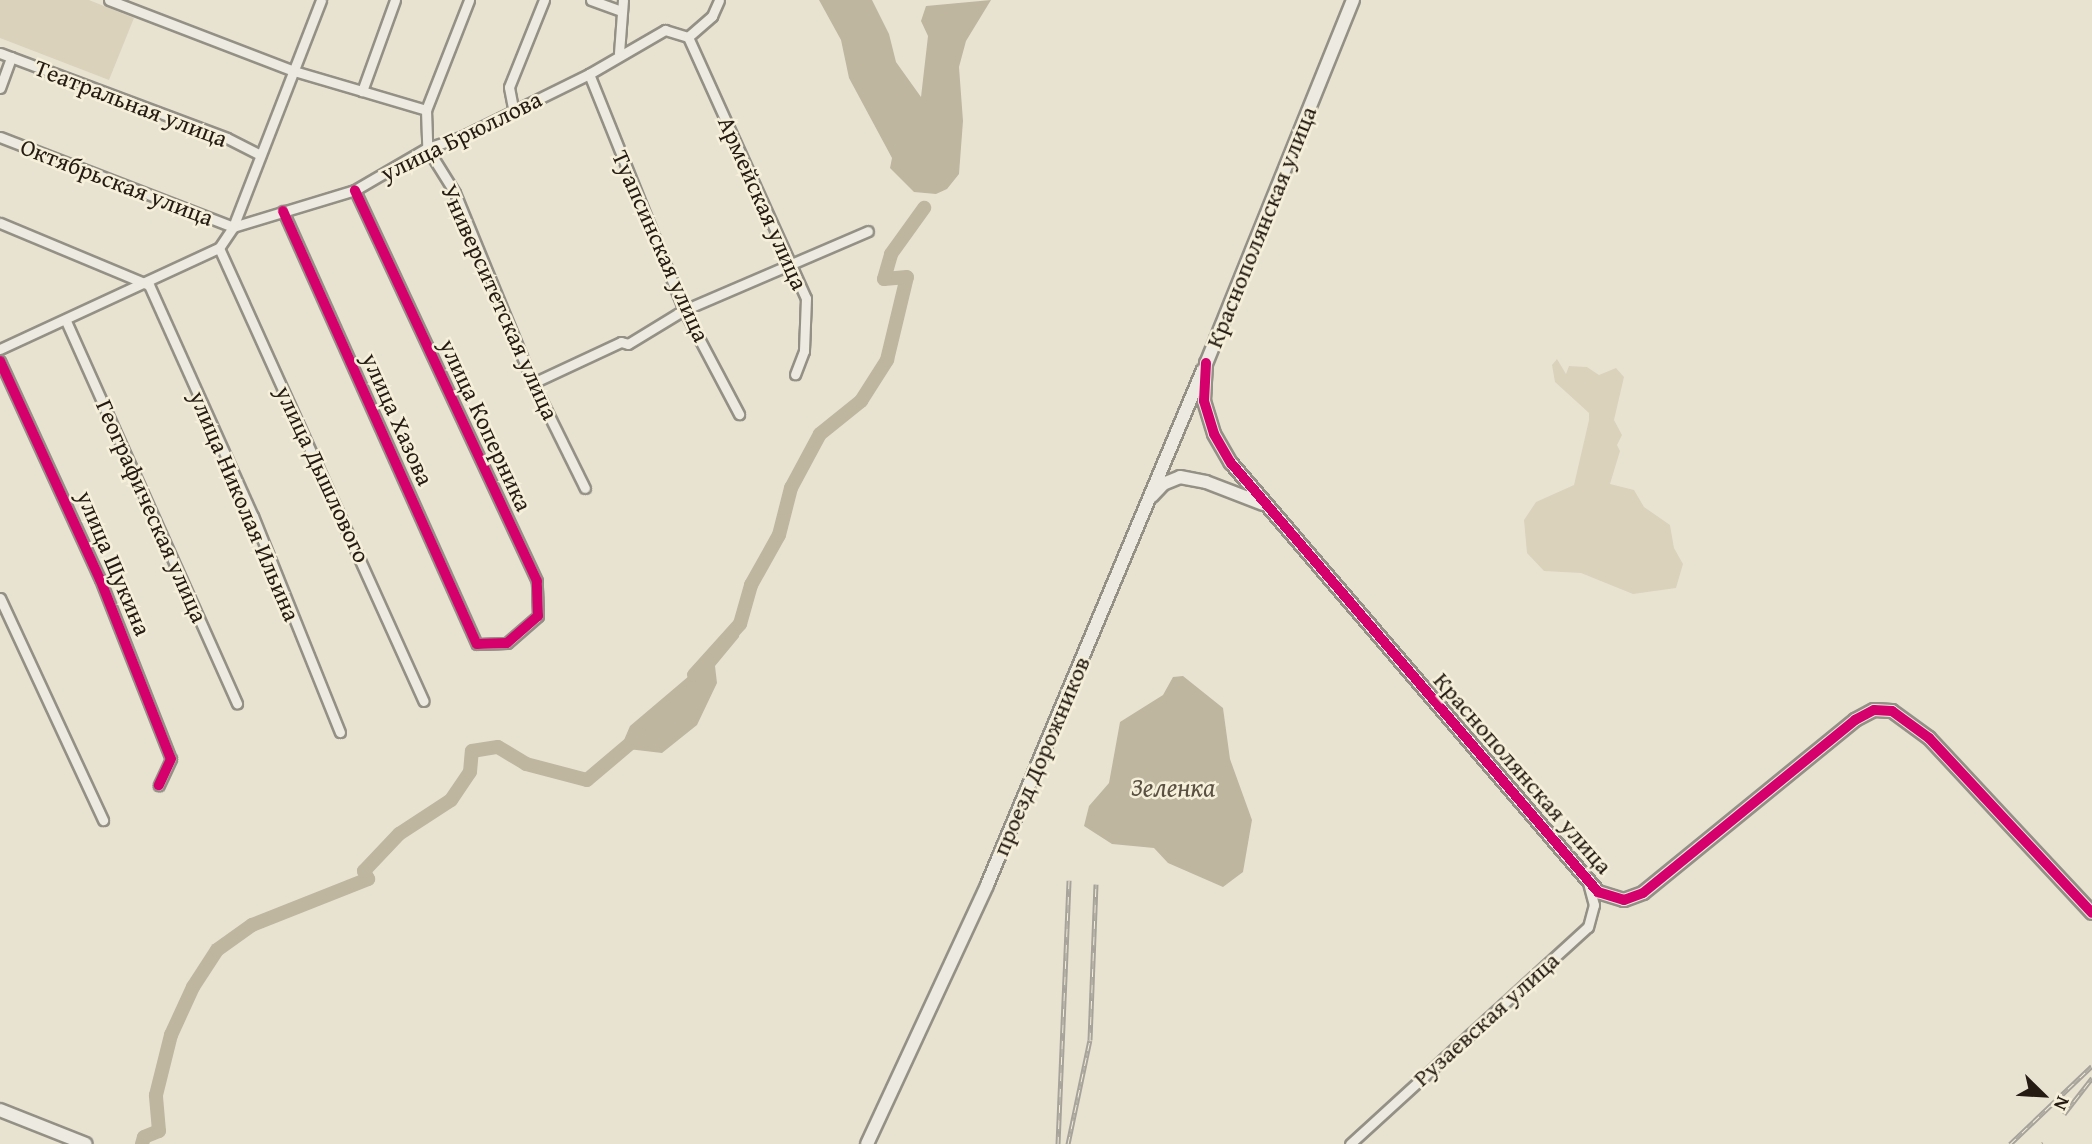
<!DOCTYPE html>
<html>
<head>
<meta charset="utf-8">
<style>
	body { margin:0 }
	#map { position:relative; width:2092px; height:1144px; overflow:hidden; background:#e8e3d1; font-family:"Gentium Book Plus",serif }
	div>[style] { position:absolute }
	.green>* { inset:0; background:#dad2bb }
	.water>* { inset:0; background:#beb69f }
	.river>* { height:14px; margin:-7px; padding:0 7px; transform-origin:7px; border-radius:7px; background:#beb69f }
	.roads { filter:drop-shadow(2px 0 #949086) drop-shadow(-2px 0 #949086) drop-shadow(0 2px #949086) drop-shadow(0 -2px #949086) }
	.street>* { height:9px; margin:-4.5px; padding:0 4.5px; transform-origin:4.5px; border-radius:4.5px; background:#eceae1 }
	.secondary>* { height:12px; margin:-6px; padding:0 6px; transform-origin:6px; border-radius:6px; background:#eceae1 }
	.rail>* { height:5px; margin-top:-2.5px; transform-origin:0; background:repeating-linear-gradient(90deg,#f6f0db 0 8px,#a7a39b 0 16px); box-sizing:border-box; border-block:2px solid #a7a39b }
	.cycleway>* { height:10px; margin:-5px; padding:0 5px; transform-origin:5px; border-radius:5px; background:#d6006c }
	span { translate:-50% -50%; white-space:nowrap; text-align:center; line-height:1.15; -webkit-text-stroke:5px #f6f0db; paint-order:stroke }
	.street-label { font-size:24px; color:#251b12 }
	.water-label { font-size:26px; color:#5b5142; font-style:italic }
	.north { position:absolute; left:2008px; top:1060px; width:70px; height:70px; -webkit-text-stroke:5px #f6f0db; paint-order:stroke; rotate:114deg; font-size:19px; font-weight:700; line-height:28px; text-align:center; color:#251b12 }
	.north::after { content:''; display:block; margin:auto; width:24px; height:32px; background:#251b12; clip-path:polygon(50% 0,100% 100%,50% 72%,0 100%) }
</style>
</head>
<body>
<div id="map">
	<div class="green">
		<i style="clip-path:polygon(0 0,89px 0,134px 18px,109px 80px,0 38px)"></i>
		<i style="clip-path:polygon(1557px 359px,1566px 374px,1569px 366px,1587px 367px,1599px 375px,1616px 368px,1624px 377px,1614px 420px,1622px 435px,1617px 445px,1620px 451px,1610px 484px,1634px 490px,1644px 507px,1670px 525px,1674px 548px,1683px 564px,1676px 588px,1633px 594px,1581px 573px,1544px 571px,1527px 553px,1524px 520px,1536px 502px,1574px 485px,1589px 420px,1589px 413px,1555px 382px,1552px 365px)"></i>
	</div>
	<div class="water">
		<i style="clip-path:polygon(819px 0,872px 0,889px 34px,896px 62px,921px 97px,928px 36px,921px 21px,926px 6px,991px 0,966px 41px,959px 67px,963px 121px,959px 174px,947px 189px,936px 194px,914px 192px,890px 168px,892px 158px,849px 78px,841px 40px)"></i>
		<i style="clip-path:polygon(740px 624px,739px 637px,715px 666px,717px 683px,697px 725px,662px 753px,628px 749px,624px 740px,630px 726px,709px 659px)"></i>
		<i style="clip-path:polygon(1183px 676px,1223px 708px,1230px 759px,1252px 820px,1243px 872px,1223px 887px,1168px 863px,1154px 848px,1112px 844px,1084px 826px,1089px 806px,1109px 783px,1120px 722px,1163px 695px,1173px 677px)"></i>
	</div>
	<div class="river">
		<i style="left:694px;top:675px;width:69px;rotate:-48deg"></i>
		<i style="left:740px;top:624px;width:41px;rotate:-74.2deg"></i>
		<i style="left:751px;top:585px;width:57px;rotate:-60.8deg"></i>
		<i style="left:779px;top:535px;width:49px;rotate:-75.7deg"></i>
		<i style="left:791px;top:488px;width:61px;rotate:-61.8deg"></i>
		<i style="left:820px;top:434px;width:53px;rotate:-38.8deg"></i>
		<i style="left:861px;top:401px;width:49px;rotate:-57.6deg"></i>
		<i style="left:887px;top:360px;width:85px;rotate:-76.5deg"></i>
		<i style="left:907px;top:277px;width:23px;rotate:175deg"></i>
		<i style="left:884px;top:279px;width:26px;rotate:-74deg"></i>
		<i style="left:891px;top:254px;width:57px;rotate:-54.3deg"></i>
		<i style="left:142px;top:1144px;width:7px;rotate:-74deg"></i>
		<i style="left:144px;top:1137px;width:16px;rotate:-22deg"></i>
		<i style="left:159px;top:1131px;width:36px;rotate:-95deg"></i>
		<i style="left:156px;top:1095px;width:62px;rotate:-76deg"></i>
		<i style="left:171px;top:1035px;width:53px;rotate:-65.4deg"></i>
		<i style="left:193px;top:987px;width:44px;rotate:-57deg"></i>
		<i style="left:217px;top:950px;width:43px;rotate:-35.5deg"></i>
		<i style="left:252px;top:925px;width:125px;rotate:-21.6deg"></i>
		<i style="left:368px;top:879px;width:9px;rotate:-117deg"></i>
		<i style="left:364px;top:871px;width:51px;rotate:-46.6deg"></i>
		<i style="left:399px;top:834px;width:62px;rotate:-33.2deg"></i>
		<i style="left:451px;top:800px;width:34px;rotate:-56deg"></i>
		<i style="left:470px;top:772px;width:21px;rotate:-85deg"></i>
		<i style="left:472px;top:751px;width:26px;rotate:-9deg"></i>
		<i style="left:498px;top:747px;width:33px;rotate:31deg"></i>
		<i style="left:526px;top:764px;width:63px;rotate:14.7deg"></i>
		<i style="left:587px;top:780px;width:70px;rotate:-40.3deg"></i>
	</div>
	<div class="roads">
		<div class="street">
			<i style="left:109px;top:0;width:198px;rotate:21deg"></i>
			<i style="left:294px;top:71px;width:71px;rotate:16.4deg"></i>
			<i style="left:395px;top:0;width:97px;rotate:109.9deg"></i>
			<i style="left:362px;top:91px;width:67px;rotate:16.5deg"></i>
			<i style="left:426px;top:110px;width:38px;rotate:88deg"></i>
			<i style="left:427px;top:148px;width:53px;rotate:58.1deg"></i>
			<i style="left:455px;top:193px;width:205px;rotate:67.7deg"></i>
			<i style="left:533px;top:383px;width:117px;rotate:63.7deg"></i>
			<i style="left:591px;top:0;width:30px;rotate:20deg"></i>
			<i style="left:688px;top:37px;width:286px;rotate:65.7deg"></i>
			<i style="left:806px;top:298px;width:53px;rotate:92.2deg"></i>
			<i style="left:804px;top:351px;width:25px;rotate:111deg"></i>
			<i style="left:0;top:53px;width:242px;rotate:20.5deg"></i>
			<i style="left:227px;top:138px;width:37px;rotate:27deg"></i>
			<i style="left:619px;top:53px;width:53px;rotate:-85.7deg"></i>
			<i style="left:589px;top:74px;width:254px;rotate:68.1deg"></i>
			<i style="left:684px;top:310px;width:118px;rotate:62.1deg"></i>
			<i style="left:0;top:88px;width:33px;rotate:-70deg"></i>
			<i style="left:513px;top:108px;width:21px;rotate:-101deg"></i>
			<i style="left:509px;top:87px;width:94px;rotate:-68.1deg"></i>
			<i style="left:426px;top:110px;width:118px;rotate:-68.6deg"></i>
			<i style="left:0;top:137px;width:250px;rotate:21.1deg"></i>
			<i style="left:283px;top:211px;width:474px;rotate:65.9deg"></i>
			<i style="left:477px;top:644px;width:30px;rotate:-2deg"></i>
			<i style="left:507px;top:643px;width:41px;rotate:-41.1deg"></i>
			<i style="left:538px;top:616px;width:35px;rotate:-92deg"></i>
			<i style="left:537px;top:581px;width:431px;rotate:-115deg"></i>
			<i style="left:0;top:223px;width:161px;rotate:22.6deg"></i>
			<i style="left:149px;top:285px;width:253px;rotate:65.8deg"></i>
			<i style="left:253px;top:516px;width:233px;rotate:68.1deg"></i>
			<i style="left:233px;top:227px;width:127px;rotate:-16.9deg"></i>
			<i style="left:355px;top:190px;width:83px;rotate:-30.3deg"></i>
			<i style="left:427px;top:148px;width:36px;rotate:-18deg"></i>
			<i style="left:461px;top:137px;width:143px;rotate:-26.2deg"></i>
			<i style="left:589px;top:74px;width:88px;rotate:-30.1deg"></i>
			<i style="left:665px;top:30px;width:24px;rotate:17deg"></i>
			<i style="left:688px;top:37px;width:32px;rotate:-41deg"></i>
			<i style="left:712px;top:16px;width:17px;rotate:-66deg"></i>
			<i style="left:219px;top:248px;width:497px;rotate:65.7deg"></i>
			<i style="left:66px;top:321px;width:419px;rotate:65.9deg"></i>
			<i style="left:0;top:349px;width:241px;rotate:-24.8deg"></i>
			<i style="left:219px;top:248px;width:25px;rotate:-56deg"></i>
			<i style="left:233px;top:227px;width:243px;rotate:-68.8deg"></i>
			<i style="left:0;top:361px;width:240px;rotate:65.4deg"></i>
			<i style="left:100px;top:579px;width:193px;rotate:68.5deg"></i>
			<i style="left:171px;top:759px;width:29px;rotate:115deg"></i>
			<i style="left:533px;top:383px;width:97px;rotate:-25deg"></i>
			<i style="left:621px;top:342px;width:7px;rotate:16deg"></i>
			<i style="left:628px;top:344px;width:66px;rotate:-31.3deg"></i>
			<i style="left:684px;top:310px;width:200px;rotate:-23.2deg"></i>
			<i style="left:0;top:598px;width:245px;rotate:65.1deg"></i>
			<i style="left:1350px;top:1144px;width:322px;rotate:-42.4deg"></i>
			<i style="left:1588px;top:927px;width:23px;rotate:-75deg"></i>
			<i style="left:1594px;top:905px;width:24px;rotate:-105deg"></i>
		</div>
		<div class="secondary">
			<i style="left:1353px;top:0;width:392px;rotate:112deg"></i>
			<i style="left:1206px;top:363px;width:38px;rotate:93deg"></i>
			<i style="left:1204px;top:401px;width:34px;rotate:73deg"></i>
			<i style="left:1214px;top:434px;width:34px;rotate:60deg"></i>
			<i style="left:1231px;top:463px;width:565px;rotate:49.45deg"></i>
			<i style="left:1598px;top:892px;width:27px;rotate:17deg"></i>
			<i style="left:1624px;top:900px;width:20px;rotate:-20deg"></i>
			<i style="left:1643px;top:893px;width:274px;rotate:-39.2deg"></i>
			<i style="left:1855px;top:720px;width:21px;rotate:-28deg"></i>
			<i style="left:1874px;top:710px;width:18px;rotate:3deg"></i>
			<i style="left:1892px;top:711px;width:46px;rotate:36.1deg"></i>
			<i style="left:1929px;top:738px;width:239px;rotate:47deg"></i>
			<i style="left:1152px;top:496px;width:16px;rotate:-47deg"></i>
			<i style="left:1163px;top:484px;width:18px;rotate:-22deg"></i>
			<i style="left:1180px;top:477px;width:26px;rotate:11deg"></i>
			<i style="left:1206px;top:482px;width:61px;rotate:21.1deg"></i>
			<i style="left:0;top:1110px;width:92px;rotate:21.6deg"></i>
			<i style="left:867px;top:1144px;width:285px;rotate:-65.1deg"></i>
			<i style="left:987px;top:885px;width:558px;rotate:-67.25deg"></i>
		</div>
	</div>
	<div class="rail">
		<i style="left:2064px;top:1114px;width:46px;rotate:-52.1deg"></i>
		<i style="left:1058px;top:1144px;width:264px;rotate:-87.6deg"></i>
		<i style="left:1068px;top:1144px;width:106px;rotate:-78.1deg"></i>
		<i style="left:1090px;top:1040px;width:156px;rotate:-87.8deg"></i>
		<i style="left:2010px;top:1144px;width:113px;rotate:-43.6deg"></i>
		<i style="left:2043px;top:1144px;width:1px;rotate:-45deg"></i>
	</div>
	<div class="cycleway">
		<i style="left:283px;top:211px;width:474px;rotate:65.9deg"></i>
		<i style="left:477px;top:644px;width:30px;rotate:-2deg"></i>
		<i style="left:507px;top:643px;width:41px;rotate:-41.1deg"></i>
		<i style="left:538px;top:616px;width:35px;rotate:-92deg"></i>
		<i style="left:537px;top:581px;width:431px;rotate:-115deg"></i>
		<i style="left:0;top:361px;width:240px;rotate:65.4deg"></i>
		<i style="left:100px;top:579px;width:193px;rotate:68.5deg"></i>
		<i style="left:171px;top:759px;width:29px;rotate:115deg"></i>
		<i style="left:1206px;top:363px;width:38px;rotate:93deg"></i>
		<i style="left:1204px;top:401px;width:34px;rotate:73deg"></i>
		<i style="left:1214px;top:434px;width:34px;rotate:60deg"></i>
		<i style="left:1231px;top:463px;width:565px;rotate:49.45deg"></i>
		<i style="left:1598px;top:892px;width:27px;rotate:17deg"></i>
		<i style="left:1624px;top:900px;width:20px;rotate:-20deg"></i>
		<i style="left:1643px;top:893px;width:274px;rotate:-39.2deg"></i>
		<i style="left:1855px;top:720px;width:21px;rotate:-28deg"></i>
		<i style="left:1874px;top:710px;width:18px;rotate:3deg"></i>
		<i style="left:1892px;top:711px;width:46px;rotate:36.1deg"></i>
		<i style="left:1929px;top:738px;width:239px;rotate:47deg"></i>
	</div>
	<div class="street-label">
		<span style="left:131px;top:103px;rotate:21deg">Театральная улица</span>
		<span style="left:461px;top:136px;rotate:-26deg">улица Брюллова</span>
		<span style="left:117px;top:182px;rotate:21deg">Октябрьская улица</span>
		<span style="left:763px;top:203px;rotate:66deg">Армейская улица</span>
		<span style="left:1261px;top:227px;rotate:-68deg">Краснополянская улица</span>
		<span style="left:661px;top:246px;rotate:66deg">Туапсинская улица</span>
		<span style="left:500px;top:302px;rotate:66deg">Университетская улица</span>
		<span style="left:398px;top:419px;rotate:66deg">улица Хазова</span>
		<span style="left:486px;top:425px;rotate:65deg">улица Коперника</span>
		<span style="left:323px;top:474px;rotate:65deg">улица Дышлового</span>
		<span style="left:245px;top:506px;rotate:67deg">улица Николая Ильина</span>
		<span style="left:152px;top:511px;rotate:66deg">Географическая улица</span>
		<span style="left:114px;top:563px;rotate:67deg">улица Щукина</span>
		<span style="left:1041px;top:756px;rotate:-67deg">проезд Дорожников</span>
		<span style="left:1523px;top:773px;rotate:49deg">Краснополянская улица</span>
		<span style="left:1486px;top:1019px;rotate:-42deg">Рузаевская улица</span>
	</div>
	<div class="water-label">
		<span style="left:1173px;top:787px">Зеленка</span>
	</div>
	<div class="north">N</div>
</div>
</body>
</html>
